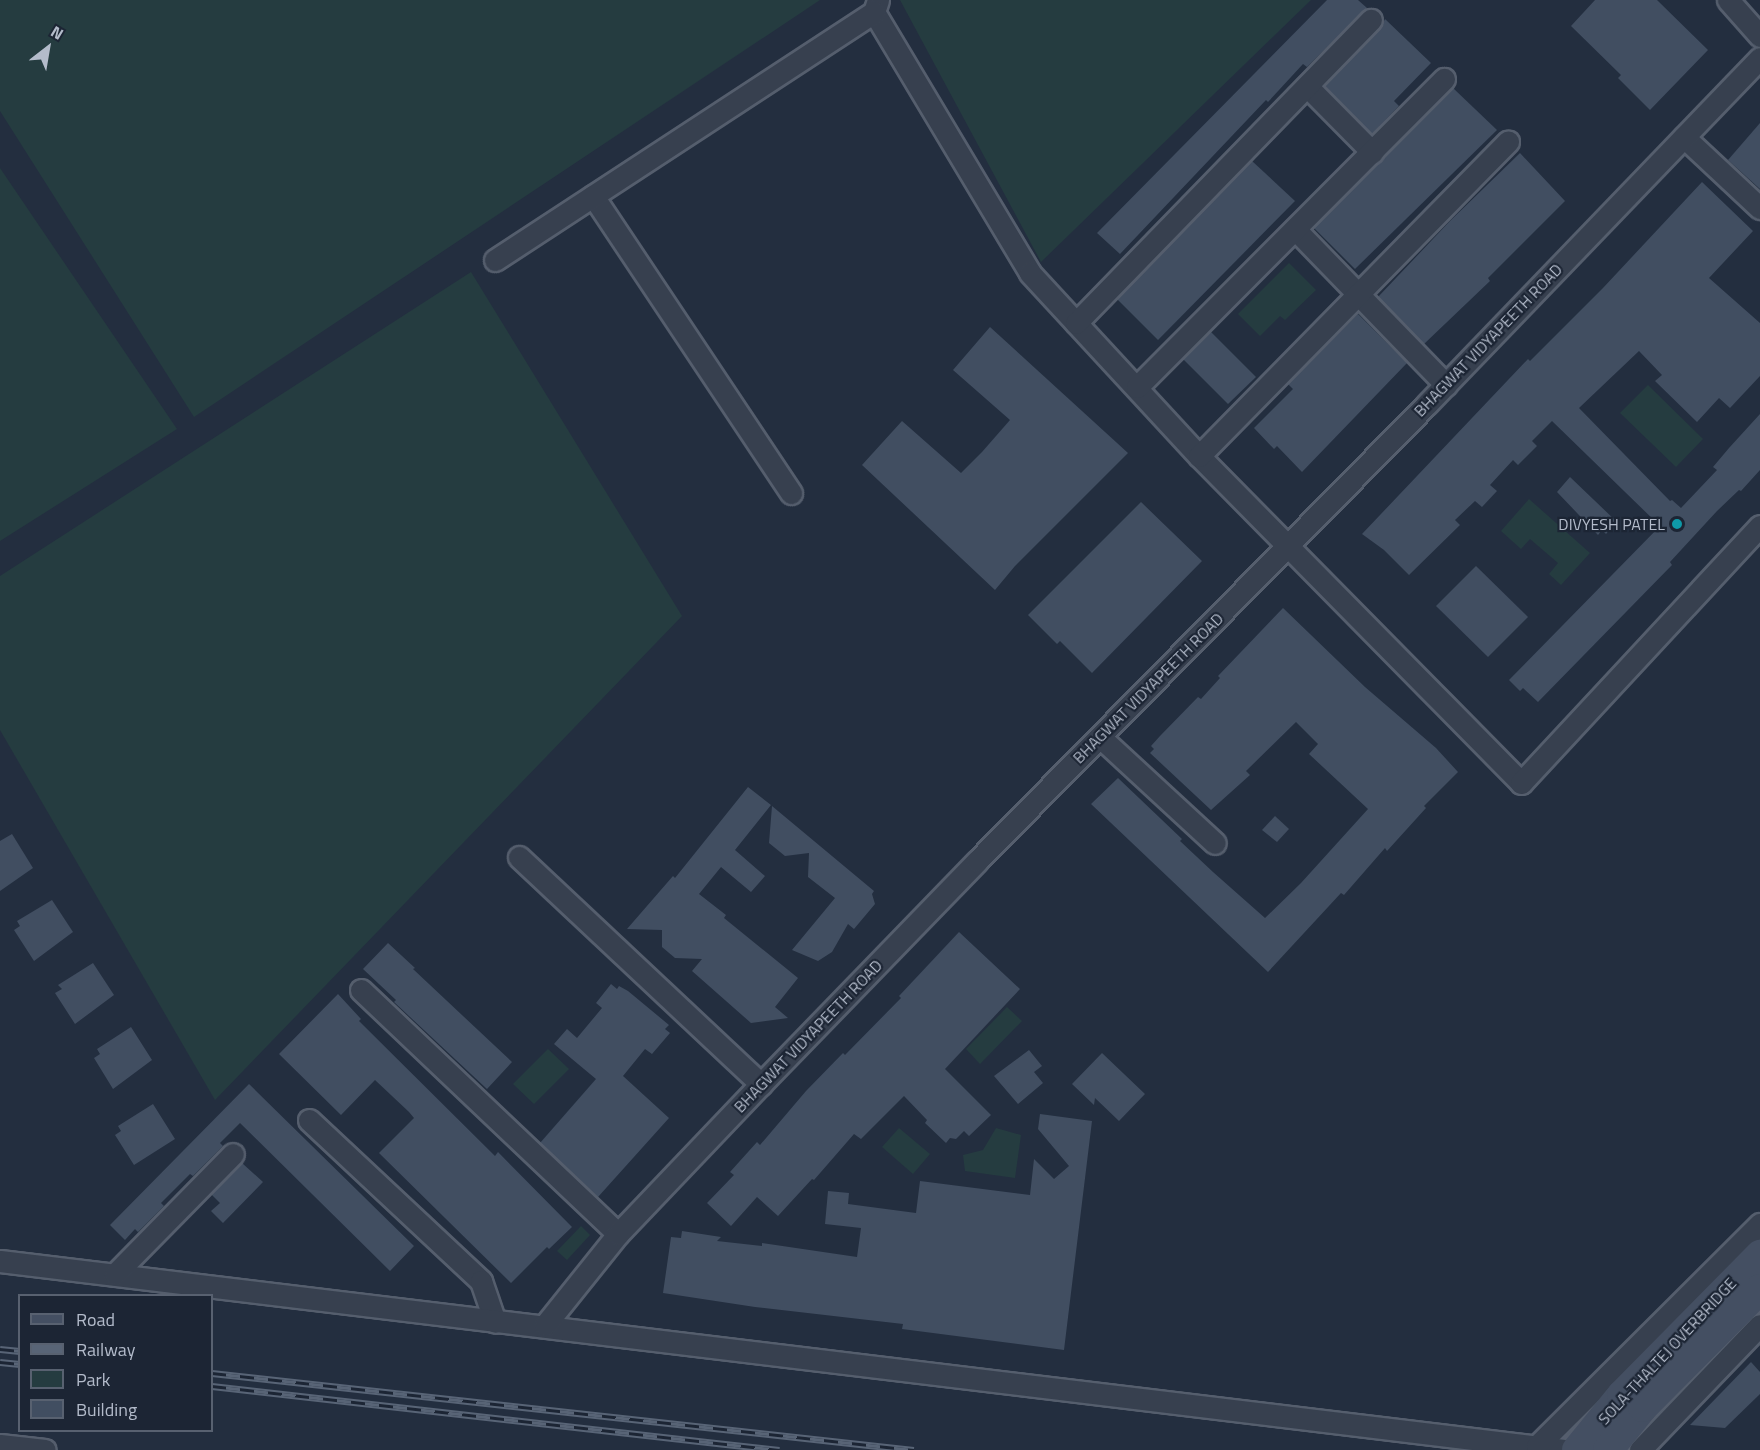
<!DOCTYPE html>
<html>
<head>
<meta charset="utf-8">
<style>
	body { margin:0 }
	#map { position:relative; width:1760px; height:1450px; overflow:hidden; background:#232e3f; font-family:"Titillium Web",sans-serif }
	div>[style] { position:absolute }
	.green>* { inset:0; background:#253c40 }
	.building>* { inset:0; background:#414e61 }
	.roads { filter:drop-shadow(2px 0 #555e6d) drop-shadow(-2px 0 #555e6d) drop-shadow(0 2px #555e6d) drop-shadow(0 -2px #555e6d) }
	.street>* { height:21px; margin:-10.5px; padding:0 10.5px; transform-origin:10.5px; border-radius:10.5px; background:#37404f }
	.secondary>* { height:30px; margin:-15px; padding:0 15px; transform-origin:15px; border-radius:15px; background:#444f62 }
	.rail>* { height:7px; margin-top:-3.5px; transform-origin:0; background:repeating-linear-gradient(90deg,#1c2534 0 14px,#586476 0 28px); box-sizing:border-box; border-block:2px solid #586476 }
	.dots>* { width:16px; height:16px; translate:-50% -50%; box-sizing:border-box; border:3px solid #1c2534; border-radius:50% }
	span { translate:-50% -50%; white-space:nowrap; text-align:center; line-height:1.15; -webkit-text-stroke:4.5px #1c2534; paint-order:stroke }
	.street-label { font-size:16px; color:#b3bbca }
	.poi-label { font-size:16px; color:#b3bbca }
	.right { translate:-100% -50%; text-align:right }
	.legend { position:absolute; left:18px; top:1294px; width:195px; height:138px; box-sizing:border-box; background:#1c2534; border:2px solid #586170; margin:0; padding:8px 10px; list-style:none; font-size:18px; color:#b3bbca }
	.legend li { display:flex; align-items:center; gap:12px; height:30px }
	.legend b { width:30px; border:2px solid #586170 }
	.north { position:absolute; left:18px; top:18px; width:60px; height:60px; -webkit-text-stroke:4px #1c2534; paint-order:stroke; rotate:31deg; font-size:16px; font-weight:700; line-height:24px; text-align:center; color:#b3bbca }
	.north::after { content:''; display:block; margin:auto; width:21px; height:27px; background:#b3bbca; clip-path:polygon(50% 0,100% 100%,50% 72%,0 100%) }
</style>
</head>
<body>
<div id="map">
	<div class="green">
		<i style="clip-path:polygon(0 0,820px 0,194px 417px,0 111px)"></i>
		<i style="clip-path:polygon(900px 0,1311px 0,1041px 262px)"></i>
		<i style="clip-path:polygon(0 168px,177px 429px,0 541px)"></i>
		<i style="clip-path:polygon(1289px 263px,1316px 290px,1285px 320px,1280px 316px,1260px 336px,1238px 314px)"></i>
		<i style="clip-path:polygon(471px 272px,682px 616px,215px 1100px,0 730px,0 576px)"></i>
		<i style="clip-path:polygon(1648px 385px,1703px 439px,1676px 467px,1620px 413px)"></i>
		<i style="clip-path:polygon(1529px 499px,1590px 553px,1561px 585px,1549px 574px,1558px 563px,1530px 539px,1521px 549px,1501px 531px)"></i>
		<i style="clip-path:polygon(1007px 1007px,1022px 1021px,980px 1064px,966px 1049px)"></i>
		<i style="clip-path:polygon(548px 1049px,569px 1069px,534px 1104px,513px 1084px)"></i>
		<i style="clip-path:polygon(899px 1128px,930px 1154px,913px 1174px,882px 1147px)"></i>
		<i style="clip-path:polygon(996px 1128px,1021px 1135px,1015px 1178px,965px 1171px,963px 1155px,983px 1150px)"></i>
		<i style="clip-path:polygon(581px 1226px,590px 1235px,567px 1260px,557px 1251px)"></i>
	</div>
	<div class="building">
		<i style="clip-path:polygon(1327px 0,1358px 0,1367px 8px,1307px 67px,1303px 64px,1268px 102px,1266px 100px,1120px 254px,1097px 233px)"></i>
		<i style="clip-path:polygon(1595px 0,1657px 0,1708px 50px,1650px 110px,1618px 78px,1621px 75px,1571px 26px)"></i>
		<i style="clip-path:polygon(1385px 19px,1431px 63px,1394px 101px,1399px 106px,1372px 134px,1325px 86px,1380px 29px)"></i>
		<i style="clip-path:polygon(1453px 88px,1497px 130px,1355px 269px,1314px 228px)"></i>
		<i style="clip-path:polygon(1760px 123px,1760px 189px,1728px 160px)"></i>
		<i style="clip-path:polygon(1520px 153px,1565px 201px,1488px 278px,1490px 281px,1424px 344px,1378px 297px,1450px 221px)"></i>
		<i style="clip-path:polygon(1252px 161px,1295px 201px,1158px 340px,1117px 299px)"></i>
		<i style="clip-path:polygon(1702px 182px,1753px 231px,1709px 278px,1760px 323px,1760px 376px,1730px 408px,1719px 398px,1697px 422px,1655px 381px,1662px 375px,1639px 351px,1579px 408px,1670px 501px,1672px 500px,1681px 508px,1717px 470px,1713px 467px,1729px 448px,1760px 414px,1760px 470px,1741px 491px,1739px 490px,1717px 511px,1670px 562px,1672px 565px,1538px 702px,1523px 688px,1520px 691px,1509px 680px,1660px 526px,1552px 421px,1532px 441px,1537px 446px,1518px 465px,1513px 460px,1490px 485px,1497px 491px,1482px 507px,1475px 501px,1455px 520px,1460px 525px,1409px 575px,1384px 550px,1362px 534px,1528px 359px,1530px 361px,1603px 288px)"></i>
		<i style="clip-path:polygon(1358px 314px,1407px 363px,1302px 472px,1277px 446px,1274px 449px,1254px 428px,1293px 389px,1288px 384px)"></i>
		<i style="clip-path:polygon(990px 327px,1128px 453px,1015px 566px,995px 590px,862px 465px,902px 421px,961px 473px,982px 452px,1010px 420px,953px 370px)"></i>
		<i style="clip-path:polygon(1211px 332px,1256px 377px,1228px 404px,1183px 359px)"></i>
		<i style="clip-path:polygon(1570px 477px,1617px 522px,1606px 534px,1602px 530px,1598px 535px,1557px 492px)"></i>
		<i style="clip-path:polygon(1141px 502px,1202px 561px,1092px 673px,1060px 641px,1057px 644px,1028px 615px)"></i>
		<i style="clip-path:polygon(1476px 566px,1528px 617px,1488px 657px,1436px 606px)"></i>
		<i style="clip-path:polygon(1283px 608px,1365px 687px,1436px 748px,1458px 772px,1424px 806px,1426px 808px,1387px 851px,1385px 848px,1344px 895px,1341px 893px,1268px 972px,1091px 804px,1118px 778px,1182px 839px,1180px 841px,1213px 872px,1265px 918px,1301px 883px,1368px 809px,1309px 754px,1318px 744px,1296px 722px,1246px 771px,1250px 775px,1211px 810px,1150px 753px,1154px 749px,1151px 746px,1160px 736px,1198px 697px,1201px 699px,1220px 678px,1218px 676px)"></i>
		<i style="clip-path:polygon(748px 787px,771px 805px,735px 850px,765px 876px,751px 892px,721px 867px,699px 894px,726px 915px,724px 918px,798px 978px,775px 1007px,788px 1018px,751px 1023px,692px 971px,702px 959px,675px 958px,662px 947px,662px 930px,627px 929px,673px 876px,675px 878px)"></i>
		<i style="clip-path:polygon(772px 806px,874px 891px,872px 894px,875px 904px,854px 929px,848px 924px,832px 952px,818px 961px,792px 950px,835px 898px,808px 877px,809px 853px,785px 856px,769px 843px)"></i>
		<i style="clip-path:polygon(1275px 816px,1289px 829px,1277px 842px,1262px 830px)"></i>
		<i style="clip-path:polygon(12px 834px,33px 868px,0 891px,0 841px)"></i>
		<i style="clip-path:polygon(52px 900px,73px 932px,34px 961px,14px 930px,20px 926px,17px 921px)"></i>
		<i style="clip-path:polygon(959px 932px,1020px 989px,945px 1069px,991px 1115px,969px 1136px,964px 1131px,956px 1139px,950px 1138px,946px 1143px,925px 1123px,927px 1120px,904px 1096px,861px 1139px,854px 1134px,814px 1180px,812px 1179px,778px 1216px,757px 1197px,731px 1226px,707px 1203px,734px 1175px,730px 1172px,757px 1142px,760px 1145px,806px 1091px,843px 1053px,845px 1055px,901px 998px,899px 996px)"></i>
		<i style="clip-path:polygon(388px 943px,415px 968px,413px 969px,512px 1062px,487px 1089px,394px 1002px,396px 1000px,363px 969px)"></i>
		<i style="clip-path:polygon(93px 963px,114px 995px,75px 1024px,55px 993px,62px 989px,58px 985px)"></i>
		<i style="clip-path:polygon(611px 984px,617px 989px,619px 986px,628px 991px,669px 1025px,665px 1029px,670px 1033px,652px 1054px,645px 1049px,623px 1076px,669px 1118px,598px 1197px,540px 1143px,596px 1079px,554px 1044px,567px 1029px,577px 1038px,602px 1008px,596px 1003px)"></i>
		<i style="clip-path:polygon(338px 994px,361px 1019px,359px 1021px,495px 1156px,498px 1152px,572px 1227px,549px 1249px,547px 1247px,511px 1283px,379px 1153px,414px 1118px,409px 1112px,375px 1080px,341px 1115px,279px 1054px)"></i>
		<i style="clip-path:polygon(131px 1027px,152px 1060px,113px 1089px,94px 1058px,100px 1054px,97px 1049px)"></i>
		<i style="clip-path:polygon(1029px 1050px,1042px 1066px,1034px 1072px,1043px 1083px,1018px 1104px,994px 1076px)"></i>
		<i style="clip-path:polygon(1102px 1053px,1145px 1094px,1119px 1121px,1095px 1098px,1094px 1105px,1072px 1084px)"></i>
		<i style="clip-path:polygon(249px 1084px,414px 1246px,390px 1271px,240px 1123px,220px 1143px,223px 1146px,193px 1176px,190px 1174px,161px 1203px,164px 1206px,138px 1232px,135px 1229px,125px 1240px,110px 1225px)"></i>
		<i style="clip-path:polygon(153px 1104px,175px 1139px,134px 1165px,115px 1135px,121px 1131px,118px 1126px)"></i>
		<i style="clip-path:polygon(1040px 1114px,1092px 1121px,1064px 1350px,902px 1329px,903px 1324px,755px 1307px,663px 1293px,671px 1237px,681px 1238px,682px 1231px,721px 1237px,717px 1241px,762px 1246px,762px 1243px,857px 1257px,861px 1228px,825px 1224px,828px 1191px,849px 1193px,848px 1204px,916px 1213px,920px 1181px,1030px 1195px,1034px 1159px,1054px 1179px,1069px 1166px,1038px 1129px)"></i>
		<i style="clip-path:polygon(242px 1163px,263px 1182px,223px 1223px,211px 1211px,220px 1203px,211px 1194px)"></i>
		<i style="clip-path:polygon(1751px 1362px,1760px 1372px,1760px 1394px,1725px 1428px,1690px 1425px)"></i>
	</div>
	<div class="roads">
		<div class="street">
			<i style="left:878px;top:0;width:13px;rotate:108deg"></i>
			<i style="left:874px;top:12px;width:304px;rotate:59.1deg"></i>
			<i style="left:1030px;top:273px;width:249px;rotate:47.3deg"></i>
			<i style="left:1199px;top:456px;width:459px;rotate:45.4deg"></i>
			<i style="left:1521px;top:783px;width:351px;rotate:-47.1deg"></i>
			<i style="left:1728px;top:0;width:48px;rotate:48.4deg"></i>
			<i style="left:1307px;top:86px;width:93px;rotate:45.4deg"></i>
			<i style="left:1684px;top:137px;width:104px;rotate:43.1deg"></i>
			<i style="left:593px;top:196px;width:357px;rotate:56.3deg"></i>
			<i style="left:1295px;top:229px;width:217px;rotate:45.9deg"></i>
			<i style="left:495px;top:260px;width:453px;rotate:-33.2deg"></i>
			<i style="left:1076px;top:323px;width:423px;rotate:-45.8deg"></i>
			<i style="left:1137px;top:387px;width:435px;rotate:-45.1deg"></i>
			<i style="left:1199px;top:456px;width:441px;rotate:-45.5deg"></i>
			<i style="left:1100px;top:737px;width:156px;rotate:42.7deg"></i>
			<i style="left:519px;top:857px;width:332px;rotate:43.2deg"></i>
			<i style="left:361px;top:990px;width:354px;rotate:43.5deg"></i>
			<i style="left:309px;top:1120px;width:236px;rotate:43.1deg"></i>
			<i style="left:481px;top:1281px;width:43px;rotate:71.1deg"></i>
			<i style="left:0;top:1261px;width:1575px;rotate:6.89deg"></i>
			<i style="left:115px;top:1274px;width:168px;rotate:-45.5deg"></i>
			<i style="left:545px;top:1325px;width:117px;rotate:-51.3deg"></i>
			<i style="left:618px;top:1234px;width:207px;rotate:-46.4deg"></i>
			<i style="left:761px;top:1084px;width:310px;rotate:-45.9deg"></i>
			<i style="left:977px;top:861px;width:641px;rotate:-45.44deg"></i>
			<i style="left:1427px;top:404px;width:480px;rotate:-46.1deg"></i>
			<i style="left:0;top:1445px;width:45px;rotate:6.3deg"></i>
			<i style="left:1537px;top:1446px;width:315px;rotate:-44.9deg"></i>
			<i style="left:1640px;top:1450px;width:173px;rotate:-46.2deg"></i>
		</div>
		<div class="secondary">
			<i style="left:1577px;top:1450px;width:71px;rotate:-50.7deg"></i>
			<i style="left:1622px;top:1395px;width:197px;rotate:-45.4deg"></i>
			<i style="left:1608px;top:1450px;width:55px;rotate:-50.9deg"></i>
			<i style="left:1643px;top:1407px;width:166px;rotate:-45.2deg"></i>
		</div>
	</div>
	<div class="rail">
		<i style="left:0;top:1349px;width:20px;rotate:6deg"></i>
		<i style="left:0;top:1362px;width:20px;rotate:6deg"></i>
		<i style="left:212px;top:1373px;width:706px;rotate:6.26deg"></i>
		<i style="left:212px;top:1386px;width:571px;rotate:6.44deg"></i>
	</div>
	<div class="dots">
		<i style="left:1677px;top:524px;background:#0f9aa8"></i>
	</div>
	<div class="street-label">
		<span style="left:1488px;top:340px;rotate:-46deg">BHAGWAT VIDYAPEETH ROAD</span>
		<span style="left:1148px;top:688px;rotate:-45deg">BHAGWAT VIDYAPEETH ROAD</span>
		<span style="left:808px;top:1036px;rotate:-46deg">BHAGWAT VIDYAPEETH ROAD</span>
		<span style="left:1667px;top:1351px;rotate:-47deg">SOLA-THALTEJ OVERBRIDGE</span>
	</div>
	<div class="poi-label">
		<span class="right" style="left:1665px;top:524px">DIVYESH PATEL</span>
	</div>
	<ul class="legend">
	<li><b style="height:8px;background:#444f62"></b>Road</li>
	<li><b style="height:8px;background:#586476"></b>Railway</li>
	<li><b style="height:16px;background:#253c40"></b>Park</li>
	<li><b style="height:16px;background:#414e61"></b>Building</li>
	</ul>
	<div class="north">N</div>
</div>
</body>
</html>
